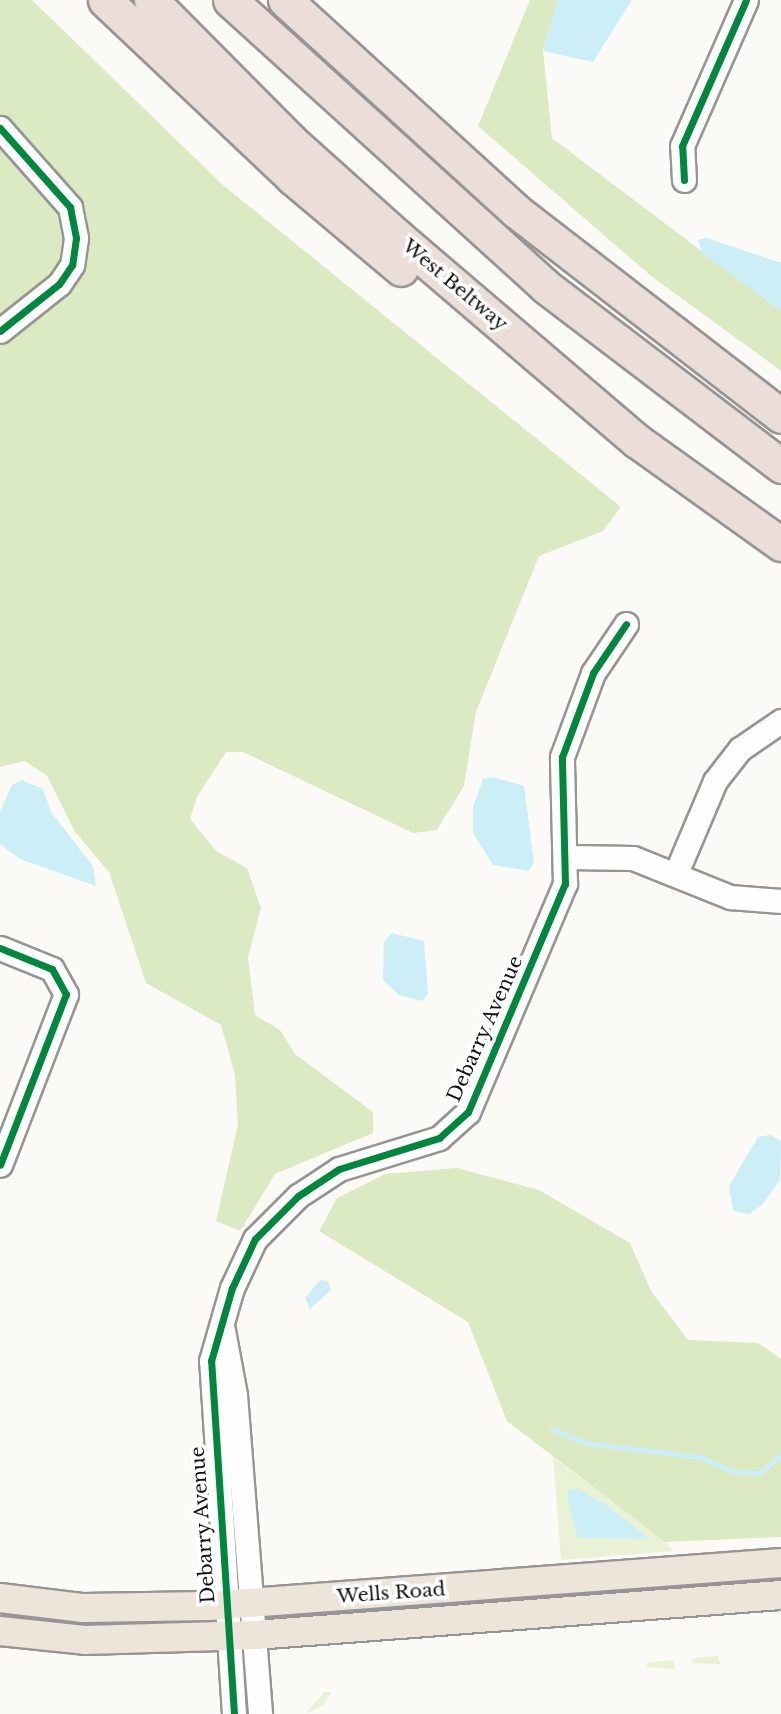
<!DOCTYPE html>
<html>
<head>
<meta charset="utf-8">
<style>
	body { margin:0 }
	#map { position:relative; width:781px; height:1714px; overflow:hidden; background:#fcfaf6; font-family:"Libre Baskerville",serif }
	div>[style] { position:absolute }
	.green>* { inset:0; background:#eaf2d6 }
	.forest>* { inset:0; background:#dceac3 }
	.water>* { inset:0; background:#cbeef7 }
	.stream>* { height:4.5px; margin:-2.25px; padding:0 2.25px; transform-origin:2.25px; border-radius:2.25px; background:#cbeef7 }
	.roads { filter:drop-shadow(2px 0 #969594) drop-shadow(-2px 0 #969594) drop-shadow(0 2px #969594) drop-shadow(0 -2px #969594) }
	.minor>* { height:23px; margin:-11.5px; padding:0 11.5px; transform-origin:11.5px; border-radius:11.5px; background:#fffefe }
	.major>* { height:28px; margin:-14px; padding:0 14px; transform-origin:14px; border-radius:14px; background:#ede5da }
	.highway>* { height:33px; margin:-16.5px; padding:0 16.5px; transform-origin:16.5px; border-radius:16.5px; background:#ebddd7 }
	.cycleway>* { height:7px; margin:-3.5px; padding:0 3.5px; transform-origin:3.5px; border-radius:3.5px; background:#00873e }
	span { translate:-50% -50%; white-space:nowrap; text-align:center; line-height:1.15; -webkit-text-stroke:7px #fff; paint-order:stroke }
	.street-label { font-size:19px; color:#101010 }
</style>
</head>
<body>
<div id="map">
	<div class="green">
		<i style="clip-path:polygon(553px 1457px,665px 1542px,674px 1551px,561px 1560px)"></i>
		<i style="clip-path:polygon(718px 1656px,720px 1664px,691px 1663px,694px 1658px)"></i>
		<i style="clip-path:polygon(673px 1660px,675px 1669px,646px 1667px,649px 1662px)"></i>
		<i style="clip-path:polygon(324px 1692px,332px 1692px,323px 1705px,305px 1714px)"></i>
	</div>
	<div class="forest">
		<i style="clip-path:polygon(0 0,32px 0,223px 185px,621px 507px,603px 531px,539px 556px,476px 712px,464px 786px,437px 830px,413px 833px,243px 752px,226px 752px,197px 797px,190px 819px,216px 851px,247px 868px,261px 908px,248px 957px,255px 1015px,280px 1030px,295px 1054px,373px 1112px,373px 1133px,275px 1174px,240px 1231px,216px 1221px,238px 1124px,235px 1075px,221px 1025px,146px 983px,109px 872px,75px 832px,47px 776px,25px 761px,0 767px)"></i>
		<i style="clip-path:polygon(530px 0,558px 0,543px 51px,552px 138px,781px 311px,781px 371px,651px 276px,478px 126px)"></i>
		<i style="clip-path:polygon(457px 1168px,539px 1190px,630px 1243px,651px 1291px,688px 1340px,758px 1343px,781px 1359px,781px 1537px,665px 1542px,507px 1421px,468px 1322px,319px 1231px,337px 1198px,385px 1174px)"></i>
	</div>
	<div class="water">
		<i style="clip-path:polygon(558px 0,632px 0,593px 62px,543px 51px)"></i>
		<i style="clip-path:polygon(707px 238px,781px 263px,781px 311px,703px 254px,698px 240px)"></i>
		<i style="clip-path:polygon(493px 777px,524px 786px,534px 863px,528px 871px,493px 865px,473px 833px,473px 807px,483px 779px)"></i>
		<i style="clip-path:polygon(22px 780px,43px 789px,51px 812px,93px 866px,96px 886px,20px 859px,0 844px,0 812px,12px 785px)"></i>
		<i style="clip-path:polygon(392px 933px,424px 941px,428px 994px,422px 1001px,399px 995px,383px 980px,384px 942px)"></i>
		<i style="clip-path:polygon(770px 1135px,781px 1141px,780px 1180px,762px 1205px,749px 1214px,733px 1211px,729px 1186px,758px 1137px)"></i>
		<i style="clip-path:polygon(320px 1280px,328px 1281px,331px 1290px,310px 1309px,305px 1298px)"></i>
		<i style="clip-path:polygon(576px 1488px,608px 1506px,649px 1539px,578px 1538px,568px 1502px,568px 1490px)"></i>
	</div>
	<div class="stream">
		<i style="left:553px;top:1429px;width:36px;rotate:23deg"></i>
		<i style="left:586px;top:1443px;width:115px;rotate:7deg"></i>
		<i style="left:700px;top:1457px;width:38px;rotate:23deg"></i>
		<i style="left:735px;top:1472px;width:25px;rotate:2deg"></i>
		<i style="left:760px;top:1473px;width:28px;rotate:-42deg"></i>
	</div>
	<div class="roads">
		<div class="minor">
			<i style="left:0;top:128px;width:106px;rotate:48.5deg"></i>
			<i style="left:70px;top:207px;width:32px;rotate:79deg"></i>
			<i style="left:76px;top:238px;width:27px;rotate:98deg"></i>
			<i style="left:72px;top:265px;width:23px;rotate:124deg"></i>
			<i style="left:59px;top:284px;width:75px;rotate:141.5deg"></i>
			<i style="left:684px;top:180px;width:34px;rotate:-93deg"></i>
			<i style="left:682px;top:146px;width:159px;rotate:-66.3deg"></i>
			<i style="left:568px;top:857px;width:65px;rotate:0.9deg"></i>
			<i style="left:633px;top:858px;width:105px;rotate:21.9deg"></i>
			<i style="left:730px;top:897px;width:51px;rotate:4.5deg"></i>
			<i style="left:676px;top:873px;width:100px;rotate:-67deg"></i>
			<i style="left:715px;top:781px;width:41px;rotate:-52deg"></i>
			<i style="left:740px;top:749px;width:50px;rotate:-34.3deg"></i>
			<i style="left:0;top:948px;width:56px;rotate:22deg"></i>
			<i style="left:52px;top:969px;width:29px;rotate:61deg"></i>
			<i style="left:66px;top:994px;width:183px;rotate:111.1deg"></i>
			<i style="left:223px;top:1330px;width:66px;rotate:79.5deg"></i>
			<i style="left:235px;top:1395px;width:320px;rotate:85.5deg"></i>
			<i style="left:234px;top:1714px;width:354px;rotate:-93.7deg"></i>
			<i style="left:211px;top:1361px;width:76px;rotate:-74deg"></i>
			<i style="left:232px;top:1288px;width:54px;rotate:-64.9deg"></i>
			<i style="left:255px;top:1239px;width:61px;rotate:-45deg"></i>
			<i style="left:298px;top:1196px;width:49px;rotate:-33.4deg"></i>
			<i style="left:339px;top:1169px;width:105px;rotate:-17.2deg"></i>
			<i style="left:439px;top:1138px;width:39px;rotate:-42deg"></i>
			<i style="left:468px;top:1112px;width:248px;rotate:-67deg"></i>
			<i style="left:565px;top:884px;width:127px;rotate:-91.4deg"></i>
			<i style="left:562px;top:757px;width:90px;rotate:-69.7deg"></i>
			<i style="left:593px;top:673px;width:59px;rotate:-56deg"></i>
		</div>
		<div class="major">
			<i style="left:0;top:1598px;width:84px;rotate:6.9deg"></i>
			<i style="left:83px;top:1608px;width:126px;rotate:-0.9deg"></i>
			<i style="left:209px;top:1606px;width:574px;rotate:-4.3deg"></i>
			<i style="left:0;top:1631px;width:85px;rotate:6deg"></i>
			<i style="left:85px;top:1640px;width:170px;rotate:-1.7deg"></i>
			<i style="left:255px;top:1635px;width:528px;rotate:-4.35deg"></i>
		</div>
		<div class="highway">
			<i style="left:105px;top:0;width:259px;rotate:43.4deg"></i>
			<i style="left:293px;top:178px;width:141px;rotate:40.1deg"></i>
			<i style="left:151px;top:0;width:200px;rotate:45.2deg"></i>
			<i style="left:292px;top:142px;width:142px;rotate:41.9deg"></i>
			<i style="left:398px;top:237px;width:314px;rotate:40.5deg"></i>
			<i style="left:637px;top:441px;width:177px;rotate:35.6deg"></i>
			<i style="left:230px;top:0;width:425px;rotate:42.2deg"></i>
			<i style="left:545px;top:286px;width:297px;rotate:37.3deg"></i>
			<i style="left:285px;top:0;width:313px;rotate:42.4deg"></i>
			<i style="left:516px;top:211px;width:335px;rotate:37.7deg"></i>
		</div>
	</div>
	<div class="cycleway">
		<i style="left:0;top:128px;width:106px;rotate:48.5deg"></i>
		<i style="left:70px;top:207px;width:32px;rotate:79deg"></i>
		<i style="left:76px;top:238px;width:27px;rotate:98deg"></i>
		<i style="left:72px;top:265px;width:23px;rotate:124deg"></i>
		<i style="left:59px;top:284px;width:75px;rotate:141.5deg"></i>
		<i style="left:684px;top:180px;width:34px;rotate:-93deg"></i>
		<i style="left:682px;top:146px;width:159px;rotate:-66.3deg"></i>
		<i style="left:0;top:948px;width:56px;rotate:22deg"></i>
		<i style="left:52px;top:969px;width:29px;rotate:61deg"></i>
		<i style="left:66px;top:994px;width:183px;rotate:111.1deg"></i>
		<i style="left:234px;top:1714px;width:354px;rotate:-93.7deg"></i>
		<i style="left:211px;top:1361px;width:76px;rotate:-74deg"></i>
		<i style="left:232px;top:1288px;width:54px;rotate:-64.9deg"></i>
		<i style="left:255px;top:1239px;width:61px;rotate:-45deg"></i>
		<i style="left:298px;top:1196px;width:49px;rotate:-33.4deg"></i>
		<i style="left:339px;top:1169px;width:105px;rotate:-17.2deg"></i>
		<i style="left:439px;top:1138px;width:39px;rotate:-42deg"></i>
		<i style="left:468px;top:1112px;width:248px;rotate:-67deg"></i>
		<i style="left:565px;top:884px;width:127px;rotate:-91.4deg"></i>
		<i style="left:562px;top:757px;width:90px;rotate:-69.7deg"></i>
		<i style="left:593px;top:673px;width:59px;rotate:-56deg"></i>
	</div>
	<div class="street-label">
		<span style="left:455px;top:285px;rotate:40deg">West Beltway</span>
		<span style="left:485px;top:1029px;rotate:-66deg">Debarry Avenue</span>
		<span style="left:203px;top:1525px;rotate:-94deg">Debarry Avenue</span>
		<span style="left:391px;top:1593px;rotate:-4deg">Wells Road</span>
	</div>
</div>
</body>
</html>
